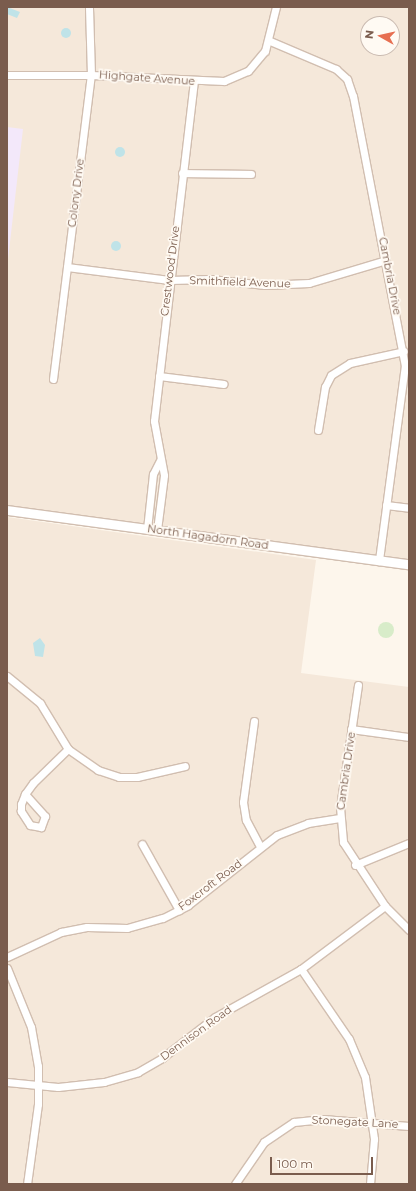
<!DOCTYPE html>
<html>
<head>
<meta charset="utf-8">
<style>
	body { margin:0 }
	#map { position:relative; width:416px; height:1191px; overflow:hidden; background:#fdf6ec; font-family:Montserrat,sans-serif }
	div>[style] { position:absolute }
	.residential>* { inset:0; background:#f5e8da }
	.education>* { inset:0; background:#f3e8fa }
	.green>* { inset:0; background:#d8ecc9 }
	.round { border-radius:50% }
	.water>* { inset:0; background:#bfe3e8 }
	.roads { filter:drop-shadow(1px 0 #d1beb0) drop-shadow(-1px 0 #d1beb0) drop-shadow(0 1px #d1beb0) drop-shadow(0 -1px #d1beb0) }
	.street>* { height:7px; margin:-3.5px; padding:0 3.5px; transform-origin:3.5px; border-radius:3.5px; background:#fff }
	.secondary>* { height:9px; margin:-4.5px; padding:0 4.5px; transform-origin:4.5px; border-radius:4.5px; background:#fff }
	span { translate:-50% -50%; white-space:nowrap; text-align:center; line-height:1.15; -webkit-text-stroke:3.5px #fffaf3; paint-order:stroke }
	.street-label { font-size:11px; color:#7a5c4d }
	.frame { position:absolute; inset:0; border:8px solid #7a5c4d; pointer-events:none }
	.north { position:absolute; left:360px; top:16px; width:40px; height:40px; box-sizing:border-box; background:#fffaf3; border:1px solid #cabbb1; border-radius:50%; rotate:278deg; font-size:11px; font-weight:700; line-height:16px; text-align:center; color:#7a5c4d }
	.north::after { content:''; display:block; margin:auto; width:14px; height:18px; background:#e76f51; clip-path:polygon(50% 0,100% 100%,50% 72%,0 100%) }
	.scale { position:absolute; left:270px; top:1157px; width:103px; height:18px; box-sizing:border-box; border:2px solid #7a5c4d; border-top:0; padding-left:5px; font-size:12px; line-height:14px; white-space:nowrap; color:#7a5c4d; -webkit-text-stroke:3px #fffaf3; paint-order:stroke }
</style>
</head>
<body>
<div id="map">
	<div class="residential">
		<i style="clip-path:polygon(evenodd,7px 7px,409px 7px,409px 564px,7px 510px,7px 7px,368px 24px,392px 24px,392px 48px,368px 48px,368px 24px)"></i>
		<i style="clip-path:polygon(7px 517px,316px 560px,301px 673px,409px 687px,409px 1184px,7px 1184px)"></i>
	</div>
	<div class="education">
		<i style="clip-path:polygon(7px 127px,23px 129px,7px 268px)"></i>
	</div>
	<div class="green">
		<i class="round" style="left:378px;top:622px;width:16px;height:16px"></i>
	</div>
	<div class="water">
		<i style="clip-path:polygon(7px 7px,20px 12px,17px 18px,7px 14px)"></i>
		<i class="round" style="left:61px;top:28px;width:10px;height:10px"></i>
		<i class="round" style="left:115px;top:147px;width:10px;height:10px"></i>
		<i class="round" style="left:111px;top:241px;width:10px;height:10px"></i>
		<i style="clip-path:polygon(40px 638px,45px 645px,43px 657px,35px 656px,33px 643px)"></i>
	</div>
	<div class="roads">
		<div class="street">
			<i style="left:270px;top:41px;width:72px;rotate:23deg"></i>
			<i style="left:336px;top:69px;width:15px;rotate:42deg"></i>
			<i style="left:347px;top:79px;width:18px;rotate:71deg"></i>
			<i style="left:353px;top:96px;width:274px;rotate:79.1deg"></i>
			<i style="left:405px;top:365px;width:198px;rotate:97.6deg"></i>
			<i style="left:7px;top:75px;width:84px"></i>
			<i style="left:91px;top:75px;width:133px;rotate:2.6deg"></i>
			<i style="left:224px;top:81px;width:26px;rotate:-23deg"></i>
			<i style="left:248px;top:71px;width:26px;rotate:-50deg"></i>
			<i style="left:265px;top:51px;width:45px;rotate:-76deg"></i>
			<i style="left:182px;top:173px;width:69px;rotate:0.8deg"></i>
			<i style="left:67px;top:267px;width:103px;rotate:7.3deg"></i>
			<i style="left:169px;top:280px;width:42px;rotate:-1.4deg"></i>
			<i style="left:211px;top:279px;width:54px;rotate:6.3deg"></i>
			<i style="left:265px;top:285px;width:44px;rotate:-2.6deg"></i>
			<i style="left:309px;top:283px;width:80px;rotate:-16.6deg"></i>
			<i style="left:159px;top:376px;width:65px;rotate:7deg"></i>
			<i style="left:53px;top:379px;width:306px;rotate:-82.9deg"></i>
			<i style="left:91px;top:75px;width:68px;rotate:-91.7deg"></i>
			<i style="left:318px;top:430px;width:44px;rotate:-80.8deg"></i>
			<i style="left:325px;top:387px;width:13px;rotate:-63deg"></i>
			<i style="left:331px;top:375px;width:22px;rotate:-32deg"></i>
			<i style="left:350px;top:363px;width:55px;rotate:-12.5deg"></i>
			<i style="left:386px;top:505px;width:23px;rotate:7deg"></i>
			<i style="left:147px;top:529px;width:55px;rotate:-83.8deg"></i>
			<i style="left:153px;top:474px;width:16px;rotate:-63deg"></i>
			<i style="left:157px;top:530px;width:55px;rotate:-82.7deg"></i>
			<i style="left:164px;top:475px;width:55px;rotate:-100.5deg"></i>
			<i style="left:154px;top:421px;width:342px;rotate:-83.3deg"></i>
			<i style="left:7px;top:676px;width:43px;rotate:39.3deg"></i>
			<i style="left:40px;top:703px;width:54px;rotate:58.7deg"></i>
			<i style="left:68px;top:749px;width:37px;rotate:35deg"></i>
			<i style="left:98px;top:770px;width:22px;rotate:18deg"></i>
			<i style="left:119px;top:777px;width:18px"></i>
			<i style="left:137px;top:777px;width:49px;rotate:-12.9deg"></i>
			<i style="left:358px;top:685px;width:123px;rotate:98.4deg"></i>
			<i style="left:340px;top:807px;width:35px;rotate:85deg"></i>
			<i style="left:343px;top:842px;width:77px;rotate:56.7deg"></i>
			<i style="left:385px;top:906px;width:34px;rotate:45deg"></i>
			<i style="left:254px;top:721px;width:82px;rotate:97.7deg"></i>
			<i style="left:243px;top:802px;width:18px;rotate:81deg"></i>
			<i style="left:246px;top:820px;width:30px;rotate:62deg"></i>
			<i style="left:351px;top:729px;width:59px;rotate:7.9deg"></i>
			<i style="left:25px;top:794px;width:30px;rotate:48deg"></i>
			<i style="left:45px;top:816px;width:12px;rotate:110deg"></i>
			<i style="left:41px;top:827px;width:11px;rotate:-170deg"></i>
			<i style="left:30px;top:825px;width:17px;rotate:-123deg"></i>
			<i style="left:21px;top:811px;width:7px;rotate:-90deg"></i>
			<i style="left:21px;top:804px;width:11px;rotate:-68deg"></i>
			<i style="left:25px;top:794px;width:14px;rotate:-54deg"></i>
			<i style="left:33px;top:783px;width:49px;rotate:-44.2deg"></i>
			<i style="left:142px;top:844px;width:76px;rotate:60.7deg"></i>
			<i style="left:355px;top:865px;width:58px;rotate:-22.2deg"></i>
			<i style="left:7px;top:957px;width:60px;rotate:-24.8deg"></i>
			<i style="left:61px;top:932px;width:26px;rotate:-11deg"></i>
			<i style="left:87px;top:927px;width:40px;rotate:1.4deg"></i>
			<i style="left:127px;top:928px;width:37px;rotate:-16deg"></i>
			<i style="left:163px;top:918px;width:28px;rotate:-27deg"></i>
			<i style="left:188px;top:905px;width:113px;rotate:-38.2deg"></i>
			<i style="left:277px;top:835px;width:33px;rotate:-21deg"></i>
			<i style="left:308px;top:823px;width:32px;rotate:-9deg"></i>
			<i style="left:7px;top:968px;width:64px;rotate:67.9deg"></i>
			<i style="left:31px;top:1027px;width:40px;rotate:80deg"></i>
			<i style="left:38px;top:1066px;width:38px;rotate:90deg"></i>
			<i style="left:38px;top:1104px;width:81px;rotate:97.8deg"></i>
			<i style="left:301px;top:969px;width:85px;rotate:55.6deg"></i>
			<i style="left:349px;top:1039px;width:41px;rotate:67.2deg"></i>
			<i style="left:365px;top:1077px;width:63px;rotate:81.7deg"></i>
			<i style="left:374px;top:1139px;width:45px;rotate:95.1deg"></i>
			<i style="left:7px;top:1082px;width:51px;rotate:5.6deg"></i>
			<i style="left:58px;top:1087px;width:46px;rotate:-6.2deg"></i>
			<i style="left:104px;top:1082px;width:35px;rotate:-16deg"></i>
			<i style="left:138px;top:1072px;width:28px;rotate:-30deg"></i>
			<i style="left:162px;top:1058px;width:67px;rotate:-37.7deg"></i>
			<i style="left:215px;top:1017px;width:98px;rotate:-29.2deg"></i>
			<i style="left:301px;top:969px;width:105px;rotate:-36.9deg"></i>
			<i style="left:235px;top:1184px;width:51px;rotate:-55.4deg"></i>
			<i style="left:264px;top:1142px;width:36px;rotate:-34deg"></i>
			<i style="left:294px;top:1122px;width:29px;rotate:-6deg"></i>
			<i style="left:323px;top:1119px;width:86px;rotate:4.7deg"></i>
		</div>
		<div class="secondary">
			<i style="left:7px;top:510px;width:406px;rotate:7.7deg"></i>
		</div>
	</div>
	<div class="street-label">
		<span style="left:147px;top:78px;rotate:4deg">Highgate Avenue</span>
		<span style="left:76px;top:193px;rotate:-83deg">Colony Drive</span>
		<span style="left:170px;top:271px;rotate:-83deg">Crestwood Drive</span>
		<span style="left:390px;top:276px;rotate:79deg">Cambria Drive</span>
		<span style="left:240px;top:282px;rotate:2deg">Smithfield Avenue</span>
		<span style="left:208px;top:537px;rotate:8deg">North Hagadorn Road</span>
		<span style="left:346px;top:771px;rotate:-82deg">Cambria Drive</span>
		<span style="left:210px;top:885px;rotate:-37deg">Foxcroft Road</span>
		<span style="left:196px;top:1033px;rotate:-36deg">Dennison Road</span>
		<span style="left:355px;top:1122px;rotate:3deg">Stonegate Lane</span>
	</div>
	<div class="frame"></div>
	<div class="north">N</div>
	<div class="scale">100 m</div>
</div>
</body>
</html>
